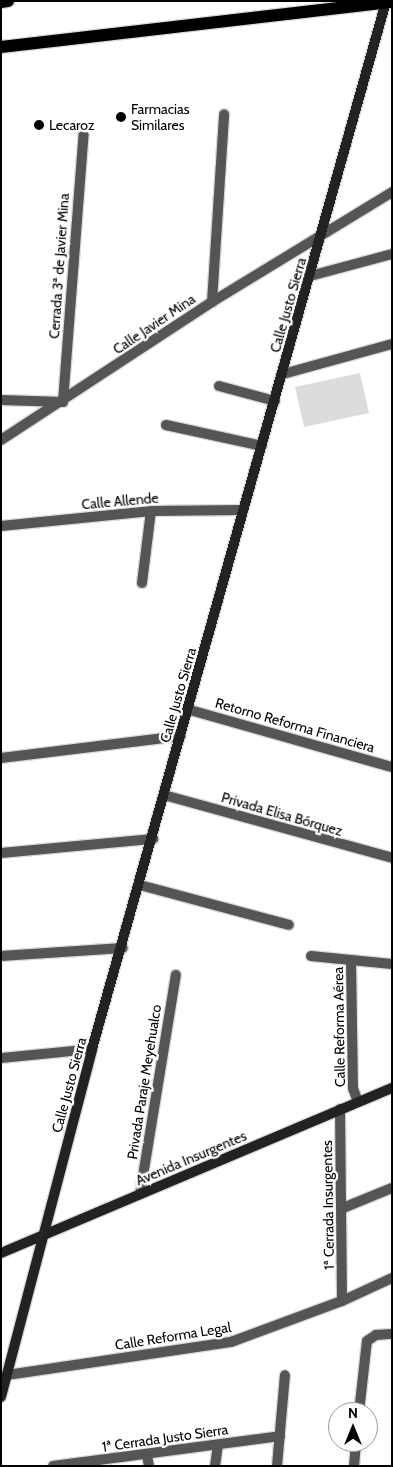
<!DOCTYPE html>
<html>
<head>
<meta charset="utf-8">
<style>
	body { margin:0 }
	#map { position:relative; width:393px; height:1467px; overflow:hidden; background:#fff; font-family:Cabin,sans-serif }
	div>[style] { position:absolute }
	.green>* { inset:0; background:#dcdcdc }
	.roads { filter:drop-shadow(1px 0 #dbdbdb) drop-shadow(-1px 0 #dbdbdb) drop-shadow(0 1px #dbdbdb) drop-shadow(0 -1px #dbdbdb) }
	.street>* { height:10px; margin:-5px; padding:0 5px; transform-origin:5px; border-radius:5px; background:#555 }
	.secondary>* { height:10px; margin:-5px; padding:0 5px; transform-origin:5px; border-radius:5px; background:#222 }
	.primary>* { height:12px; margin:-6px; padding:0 6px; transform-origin:6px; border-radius:6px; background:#000 }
	.dots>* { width:14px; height:14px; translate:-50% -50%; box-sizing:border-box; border:2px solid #fff; border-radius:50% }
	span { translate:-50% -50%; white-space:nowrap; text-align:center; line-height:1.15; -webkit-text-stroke:4.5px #fff; paint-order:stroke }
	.poi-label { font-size:14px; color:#000 }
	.left { translate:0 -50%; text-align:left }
	.street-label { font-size:14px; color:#000 }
	.frame { position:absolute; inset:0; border:2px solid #000; pointer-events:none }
	.north { position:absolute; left:328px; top:1402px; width:50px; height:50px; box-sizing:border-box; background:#fff; border:1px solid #999; border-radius:50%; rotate:0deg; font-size:14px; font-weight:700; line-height:20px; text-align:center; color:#000 }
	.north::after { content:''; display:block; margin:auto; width:18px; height:22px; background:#000; clip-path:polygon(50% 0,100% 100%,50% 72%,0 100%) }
</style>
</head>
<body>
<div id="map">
	<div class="green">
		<i style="clip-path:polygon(360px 373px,369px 413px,304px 427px,295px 387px)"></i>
	</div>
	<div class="roads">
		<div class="street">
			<i style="left:310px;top:276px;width:85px;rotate:-15deg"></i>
			<i style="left:212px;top:302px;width:188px;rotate:-86.3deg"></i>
			<i style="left:283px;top:374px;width:113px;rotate:-15.4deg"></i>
			<i style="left:219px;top:386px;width:58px;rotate:15deg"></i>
			<i style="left:1px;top:400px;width:62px;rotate:1.8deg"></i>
			<i style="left:63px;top:402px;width:271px;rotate:-85.6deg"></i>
			<i style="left:166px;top:425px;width:98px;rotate:12.3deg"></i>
			<i style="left:1px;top:440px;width:252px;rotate:-33.2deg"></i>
			<i style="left:212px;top:302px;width:211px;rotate:-31.4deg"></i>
			<i style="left:1px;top:526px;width:151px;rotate:-5.7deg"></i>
			<i style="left:151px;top:511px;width:91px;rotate:-0.6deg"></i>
			<i style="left:142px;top:583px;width:73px;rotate:-82.9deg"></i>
			<i style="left:190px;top:710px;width:210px;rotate:15.8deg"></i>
			<i style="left:1px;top:758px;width:181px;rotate:-7deg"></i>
			<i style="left:164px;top:795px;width:237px;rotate:15.4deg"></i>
			<i style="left:1px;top:853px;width:153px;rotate:-5.3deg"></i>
			<i style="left:140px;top:885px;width:154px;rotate:15deg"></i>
			<i style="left:1px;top:956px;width:122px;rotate:-3.8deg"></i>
			<i style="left:311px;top:956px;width:40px;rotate:5.7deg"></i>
			<i style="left:1px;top:1058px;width:91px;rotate:-5.6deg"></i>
			<i style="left:358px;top:1102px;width:15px;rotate:-110deg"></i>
			<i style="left:353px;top:1088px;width:128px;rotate:-90.9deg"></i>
			<i style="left:351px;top:960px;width:41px;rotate:5.6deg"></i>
			<i style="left:340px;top:1109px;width:192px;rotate:89.4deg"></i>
			<i style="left:140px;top:1194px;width:222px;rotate:-80.7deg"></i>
			<i style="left:343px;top:1208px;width:53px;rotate:-22.2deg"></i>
			<i style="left:7px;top:1375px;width:226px;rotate:-8.4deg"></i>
			<i style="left:231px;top:1342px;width:118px;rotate:-20.3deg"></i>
			<i style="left:342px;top:1301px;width:55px;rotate:-24.7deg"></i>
			<i style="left:359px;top:1412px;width:71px;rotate:-83.6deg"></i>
			<i style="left:367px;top:1341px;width:11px;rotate:-34deg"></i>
			<i style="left:376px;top:1335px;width:16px;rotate:-4deg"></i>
			<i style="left:147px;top:1455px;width:11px;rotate:80deg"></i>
			<i style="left:53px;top:1466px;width:229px;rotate:-7.5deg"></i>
			<i style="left:215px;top:1466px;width:21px;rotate:-82deg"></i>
			<i style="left:277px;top:1466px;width:91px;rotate:-85deg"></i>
			<i style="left:354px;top:1466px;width:24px;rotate:-85deg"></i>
		</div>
		<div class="secondary">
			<i style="left:1px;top:1253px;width:424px;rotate:-22.9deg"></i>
			<i style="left:1px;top:1397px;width:360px;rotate:-75.3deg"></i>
			<i style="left:92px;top:1049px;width:1087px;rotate:-74.32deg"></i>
		</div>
		<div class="primary">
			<i style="left:1px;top:2px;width:7px;rotate:-8deg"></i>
			<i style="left:1px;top:47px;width:394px;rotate:-6.6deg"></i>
		</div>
	</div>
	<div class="dots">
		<i style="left:121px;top:117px;background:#000"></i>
		<i style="left:39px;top:125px;background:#000"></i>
	</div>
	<div class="poi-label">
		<span class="left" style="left:131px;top:117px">Farmacias<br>Similares</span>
		<span class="left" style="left:49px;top:125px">Lecaroz</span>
	</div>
	<div class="street-label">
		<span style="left:59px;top:266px;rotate:-86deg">Cerrada 3ª de Javier Mina</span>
		<span style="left:288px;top:305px;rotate:-74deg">Calle Justo Sierra</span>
		<span style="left:154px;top:324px;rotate:-34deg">Calle Javier Mina</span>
		<span style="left:120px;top:501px;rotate:-5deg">Calle Allende</span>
		<span style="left:178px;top:695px;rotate:-74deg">Calle Justo Sierra</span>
		<span style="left:295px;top:725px;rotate:16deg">Retorno Reforma Financiera</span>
		<span style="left:282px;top:814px;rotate:16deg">Privada Elisa Bórquez</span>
		<span style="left:339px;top:1027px;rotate:-91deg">Calle Reforma Aérea</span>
		<span style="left:144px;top:1082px;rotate:-81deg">Privada Paraje Meyehualco</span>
		<span style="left:69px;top:1085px;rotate:-75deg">Calle Justo Sierra</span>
		<span style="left:191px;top:1158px;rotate:-23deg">Avenida Insurgentes</span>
		<span style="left:328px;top:1205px;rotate:-91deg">1ª Cerrada Insurgentes</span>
		<span style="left:173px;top:1336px;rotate:-9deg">Calle Reforma Legal</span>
		<span style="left:165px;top:1438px;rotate:-8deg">1ª Cerrada Justo Sierra</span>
	</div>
	<div class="frame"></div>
	<div class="north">N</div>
</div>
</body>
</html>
